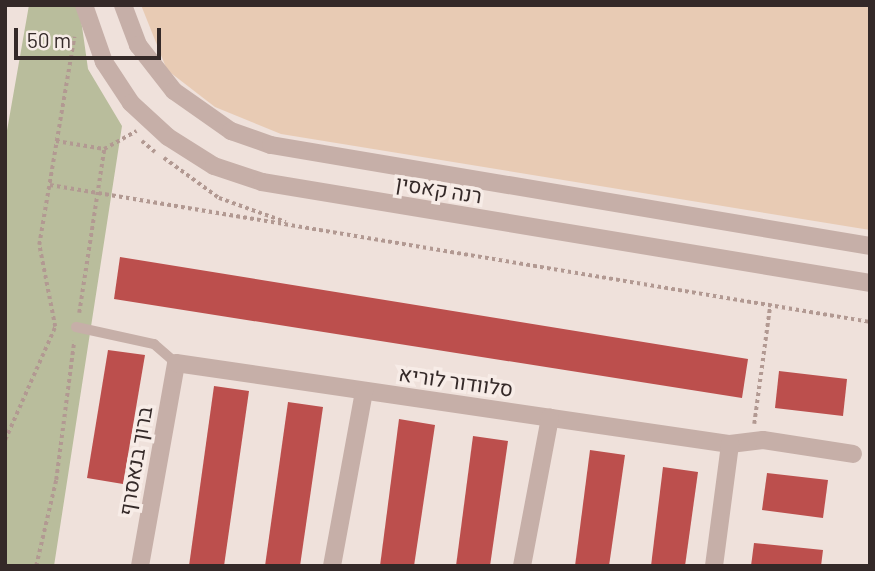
<!DOCTYPE html>
<html>
<head>
<meta charset="utf-8">
<style>
	body { margin:0 }
	#map { position:relative; width:875px; height:571px; overflow:hidden; background:#efe1db; font-family:Barlow,Heebo,sans-serif }
	div>[style] { position:absolute }
	.green>* { inset:0; background:#b9bd9c }
	.sand>* { inset:0; background:#e8cbb4 }
	.building>* { inset:0; background:#bc4f4d }
	.path>* { height:3.5px; margin-top:-1.75px; transform-origin:0; background:repeating-linear-gradient(90deg,#b29992 0 3.5px,transparent 0 7px) }
	.service>* { height:10px; margin:-5px; padding:0 5px; transform-origin:5px; border-radius:5px; background:#c6afa8 }
	.minor>* { height:18px; margin:-9px; padding:0 9px; transform-origin:9px; border-radius:9px; background:#c6afa8 }
	.tertiary>* { height:18px; margin:-9px; padding:0 9px; transform-origin:9px; border-radius:9px; background:#c6afa8 }
	span { translate:-50% -50%; white-space:nowrap; text-align:center; line-height:1.15; -webkit-text-stroke:7px #f7ece7; paint-order:stroke }
	.street-label { font-size:21px; color:#342928 }
	.frame { position:absolute; inset:0; border:7px solid #342928; pointer-events:none }
	.scale { position:absolute; left:14px; top:28px; width:147px; height:32px; box-sizing:border-box; border:4px solid #342928; border-top:0; padding-left:9px; font-size:21px; line-height:24px; white-space:nowrap; color:#342928; -webkit-text-stroke:5px #f7ece7; paint-order:stroke }
</style>
</head>
<body>
<div id="map">
	<div class="green">
		<i style="clip-path:polygon(29px 5px,79px 5px,88px 69px,122px 126px,54px 566px,5px 566px,5px 142px)"></i>
	</div>
	<div class="sand">
		<i style="clip-path:polygon(141px 5px,870px 5px,870px 230px,281px 134px,215px 107px,167px 70px)"></i>
	</div>
	<div class="building">
		<i style="clip-path:polygon(120px 257px,748px 359px,742px 398px,114px 299px)"></i>
		<i style="clip-path:polygon(108px 350px,145px 355px,123px 484px,87px 478px)"></i>
		<i style="clip-path:polygon(779px 371px,847px 379px,843px 416px,775px 408px)"></i>
		<i style="clip-path:polygon(214px 386px,249px 391px,224px 566px,189px 566px)"></i>
		<i style="clip-path:polygon(288px 402px,323px 407px,300px 566px,265px 566px)"></i>
		<i style="clip-path:polygon(399px 419px,435px 425px,414px 566px,380px 566px)"></i>
		<i style="clip-path:polygon(473px 436px,508px 441px,490px 566px,456px 566px)"></i>
		<i style="clip-path:polygon(590px 450px,625px 455px,609px 566px,575px 566px)"></i>
		<i style="clip-path:polygon(663px 467px,698px 472px,685px 566px,651px 566px)"></i>
		<i style="clip-path:polygon(767px 473px,828px 480px,823px 518px,762px 510px)"></i>
		<i style="clip-path:polygon(754px 543px,823px 550px,821px 566px,751px 566px)"></i>
	</div>
	<div class="path">
		<i style="left:56px;top:141px;width:49px;rotate:9.5deg"></i>
		<i style="left:104px;top:149px;width:37px;rotate:-29deg"></i>
		<i style="left:142px;top:141px;width:17px;rotate:40deg"></i>
		<i style="left:164px;top:158px;width:68px;rotate:36deg"></i>
		<i style="left:219px;top:198px;width:71px;rotate:19.7deg"></i>
		<i style="left:50px;top:185px;width:831px;rotate:9.48deg"></i>
		<i style="left:79px;top:313px;width:166px;rotate:-81.3deg"></i>
		<i style="left:754px;top:424px;width:120px;rotate:-82.3deg"></i>
		<i style="left:5px;top:440px;width:124px;rotate:-66.1deg"></i>
		<i style="left:55px;top:327px;width:84px;rotate:-101deg"></i>
		<i style="left:39px;top:245px;width:211px;rotate:-80.4deg"></i>
		<i style="left:36px;top:566px;width:88px;rotate:-76.9deg"></i>
		<i style="left:56px;top:480px;width:140px;rotate:-82.6deg"></i>
	</div>
	<div class="service">
		<i style="left:76px;top:327px;width:80px;rotate:12.3deg"></i>
		<i style="left:154px;top:344px;width:29px;rotate:41deg"></i>
	</div>
	<div class="minor">
		<i style="left:140px;top:566px;width:206px;rotate:-79.9deg"></i>
		<i style="left:176px;top:363px;width:560px;rotate:8.32deg"></i>
		<i style="left:730px;top:444px;width:33px;rotate:-7deg"></i>
		<i style="left:763px;top:440px;width:91px;rotate:8.8deg"></i>
		<i style="left:332px;top:566px;width:178px;rotate:-79.6deg"></i>
		<i style="left:522px;top:566px;width:151px;rotate:-79.3deg"></i>
		<i style="left:714px;top:566px;width:123px;rotate:-82.5deg"></i>
	</div>
	<div class="tertiary">
		<i style="left:84px;top:5px;width:60px;rotate:70.7deg"></i>
		<i style="left:104px;top:62px;width:49px;rotate:56.6deg"></i>
		<i style="left:131px;top:103px;width:50px;rotate:42.6deg"></i>
		<i style="left:168px;top:137px;width:54px;rotate:32.2deg"></i>
		<i style="left:214px;top:166px;width:51px;rotate:18.4deg"></i>
		<i style="left:262px;top:182px;width:616px;rotate:9.43deg"></i>
		<i style="left:123px;top:5px;width:43px;rotate:69.4deg"></i>
		<i style="left:138px;top:45px;width:58px;rotate:52deg"></i>
		<i style="left:174px;top:91px;width:70px;rotate:35.1deg"></i>
		<i style="left:231px;top:131px;width:42px;rotate:19.3deg"></i>
		<i style="left:271px;top:145px;width:607px;rotate:9.57deg"></i>
	</div>
	<div class="street-label">
		<span style="left:439px;top:189px;rotate:9deg">רנה קאסין</span>
		<span style="left:456px;top:381px;rotate:8deg">סלוודור לוריא</span>
		<span style="left:135px;top:461px;rotate:-80deg">ברוך בנאסרף</span>
	</div>
	<div class="frame"></div>
	<div class="scale">50 m</div>
</div>
</body>
</html>
